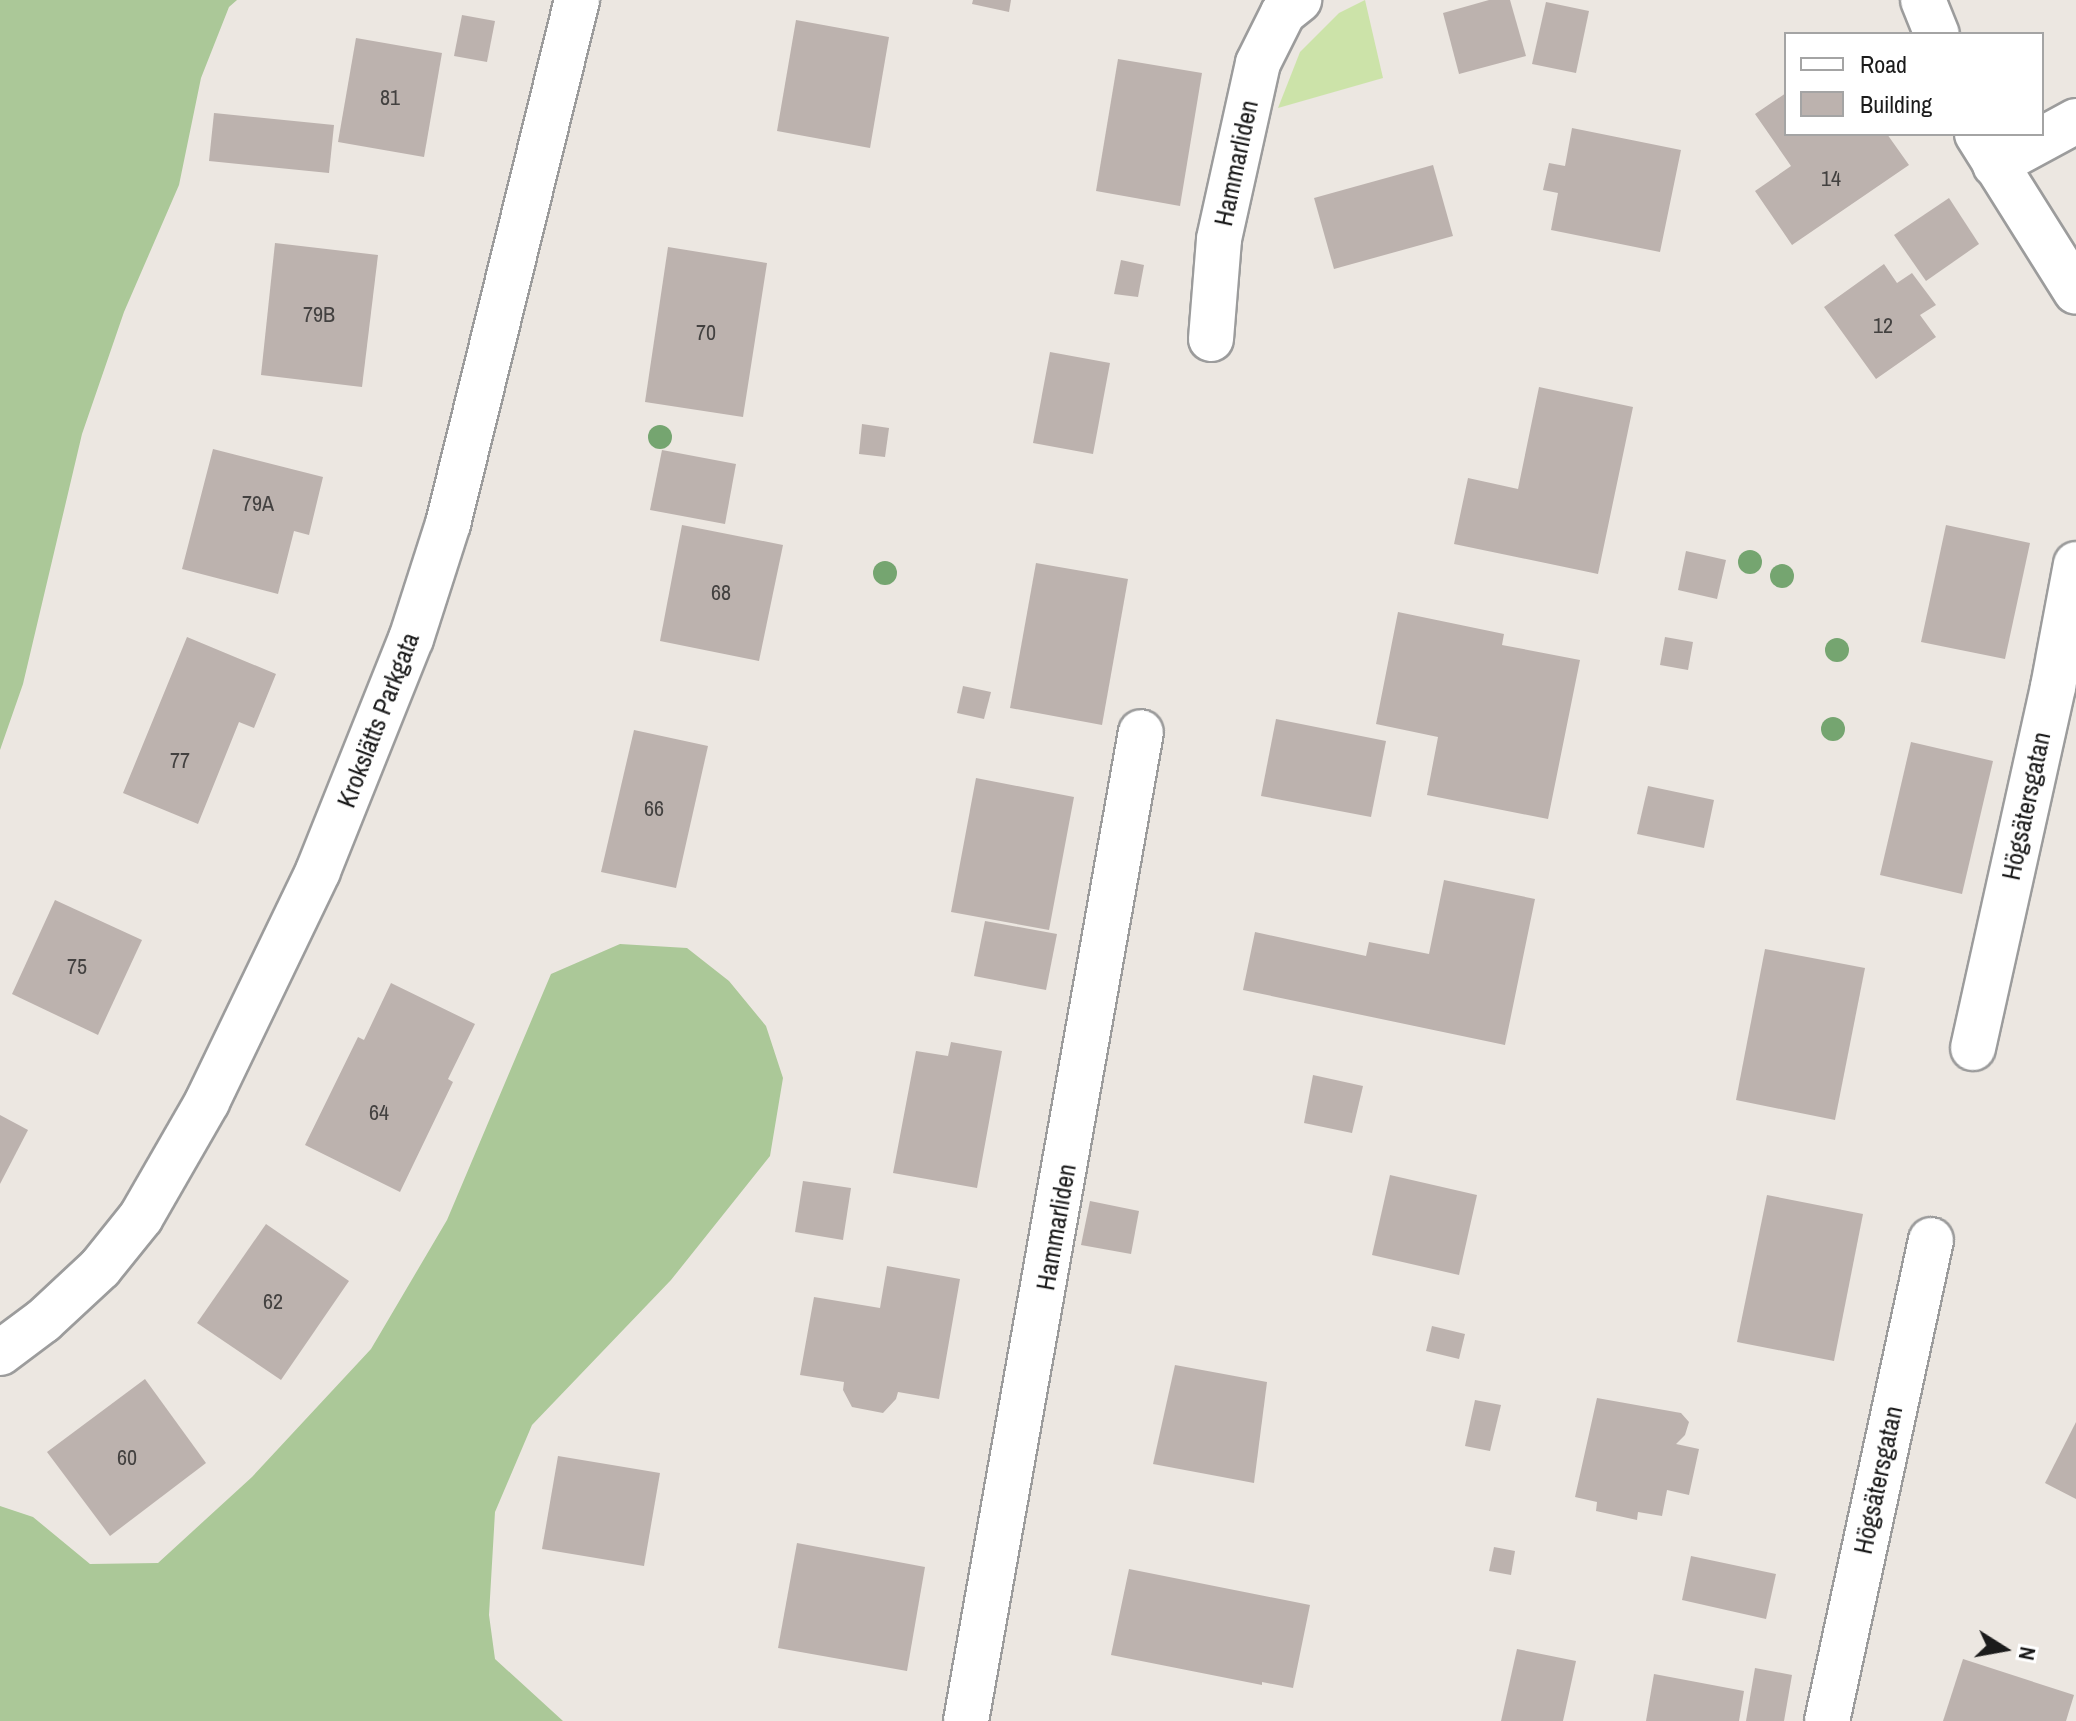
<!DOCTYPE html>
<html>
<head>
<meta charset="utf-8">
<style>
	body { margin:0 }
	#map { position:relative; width:2076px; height:1721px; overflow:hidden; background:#ece7e1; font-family:"Archivo Narrow",sans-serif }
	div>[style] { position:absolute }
	.grass>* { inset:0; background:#cce3a9 }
	.forest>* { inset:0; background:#abc898 }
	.building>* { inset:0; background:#bcb2ae }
	.roads { filter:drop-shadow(2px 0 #9c9c9c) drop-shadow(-2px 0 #9c9c9c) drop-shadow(0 2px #9c9c9c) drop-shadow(0 -2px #9c9c9c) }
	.minor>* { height:44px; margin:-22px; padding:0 22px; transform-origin:22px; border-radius:22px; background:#fff }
	.tertiary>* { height:44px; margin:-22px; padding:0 22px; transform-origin:22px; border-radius:22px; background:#fff }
	.trees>* { width:24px; height:24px; margin:-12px; border-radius:50%; background:#75a570 }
	span { translate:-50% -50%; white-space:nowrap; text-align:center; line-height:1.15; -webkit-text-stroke:6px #fff; paint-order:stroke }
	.number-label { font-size:22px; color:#434140 }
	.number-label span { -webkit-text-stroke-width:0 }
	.street-label { font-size:26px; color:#1b1b1b }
	.legend { position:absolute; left:1784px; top:32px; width:260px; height:104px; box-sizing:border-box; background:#fff; border:2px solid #a4a4a4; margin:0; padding:10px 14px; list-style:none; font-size:24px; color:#1b1b1b }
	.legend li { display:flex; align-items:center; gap:16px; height:40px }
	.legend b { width:40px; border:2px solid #a4a4a4 }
	.north { position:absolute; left:1964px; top:1609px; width:80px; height:80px; -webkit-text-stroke:6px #fff; paint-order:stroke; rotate:101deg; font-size:22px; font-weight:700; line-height:32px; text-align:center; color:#1b1b1b }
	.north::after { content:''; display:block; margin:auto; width:28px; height:36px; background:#1b1b1b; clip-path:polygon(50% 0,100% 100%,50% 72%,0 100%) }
</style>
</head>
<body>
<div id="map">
	<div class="grass">
		<i style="clip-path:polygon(1365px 0,1383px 78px,1278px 108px,1300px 52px,1339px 13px)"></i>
	</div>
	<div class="forest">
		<i style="clip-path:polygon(0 0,237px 0,229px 7px,201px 78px,179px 185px,124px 312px,82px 434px,23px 684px,0 750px)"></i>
		<i style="clip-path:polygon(620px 944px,687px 948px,729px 981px,766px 1026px,783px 1078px,770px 1156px,671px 1280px,532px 1425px,495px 1512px,489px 1615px,495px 1659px,563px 1721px,0 1721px,0 1506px,33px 1517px,90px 1564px,158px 1563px,252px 1477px,371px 1349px,447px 1220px,551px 974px)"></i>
	</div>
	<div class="building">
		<i style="clip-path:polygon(973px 0,1011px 0,1009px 12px,972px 4px)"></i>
		<i style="clip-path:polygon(1489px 0,1510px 0,1526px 56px,1459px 74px,1443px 13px)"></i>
		<i style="clip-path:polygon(1546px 2px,1589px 11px,1576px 73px,1532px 64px)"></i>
		<i style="clip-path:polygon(462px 15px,495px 21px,487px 62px,454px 56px)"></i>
		<i style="clip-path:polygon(796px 20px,889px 37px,870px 148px,777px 131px)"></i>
		<i style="clip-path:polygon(356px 38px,442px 53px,424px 157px,338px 142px)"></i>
		<i style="clip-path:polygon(1118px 59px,1202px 73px,1180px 206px,1096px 191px)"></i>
		<i style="clip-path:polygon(1786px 93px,1786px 134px,1887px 134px,1909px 165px,1792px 245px,1755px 191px,1791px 166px,1755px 114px)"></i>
		<i style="clip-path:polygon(214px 113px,334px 125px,329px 173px,209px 161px)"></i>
		<i style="clip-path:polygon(1572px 128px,1681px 150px,1660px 252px,1551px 230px,1558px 193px,1543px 190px,1549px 163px,1565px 166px)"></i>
		<i style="clip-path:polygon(1433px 165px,1453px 236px,1334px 269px,1314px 198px)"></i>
		<i style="clip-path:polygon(1949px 198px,1979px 244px,1926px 281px,1894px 235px)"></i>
		<i style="clip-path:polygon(275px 243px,378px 255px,362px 387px,261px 375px)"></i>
		<i style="clip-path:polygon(668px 247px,767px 263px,743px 417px,645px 402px)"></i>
		<i style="clip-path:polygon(1121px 260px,1144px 265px,1138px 297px,1114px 294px)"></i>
		<i style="clip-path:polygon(1884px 264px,1897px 283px,1912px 273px,1936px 305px,1920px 315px,1936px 337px,1876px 379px,1824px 307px)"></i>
		<i style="clip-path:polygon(1050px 352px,1110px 363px,1093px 454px,1033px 443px)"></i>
		<i style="clip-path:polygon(1539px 387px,1633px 407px,1598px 574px,1454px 544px,1468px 478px,1518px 489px)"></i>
		<i style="clip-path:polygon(862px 424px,889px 428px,885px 457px,859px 454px)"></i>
		<i style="clip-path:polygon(213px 449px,323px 477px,309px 535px,294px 531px,278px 594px,182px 569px)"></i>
		<i style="clip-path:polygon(662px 450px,736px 464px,725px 524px,650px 510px)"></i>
		<i style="clip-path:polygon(682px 525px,783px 545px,759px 661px,660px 641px)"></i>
		<i style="clip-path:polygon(1946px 525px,2030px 543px,2005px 659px,1921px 642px)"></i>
		<i style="clip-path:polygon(1686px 551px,1726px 560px,1717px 599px,1678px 590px)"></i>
		<i style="clip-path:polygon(1036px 563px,1128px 579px,1102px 725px,1010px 708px)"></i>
		<i style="clip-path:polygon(1398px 612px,1504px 634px,1502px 645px,1580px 660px,1548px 819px,1427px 795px,1438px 737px,1376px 724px)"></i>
		<i style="clip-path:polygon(187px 637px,276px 674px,254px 728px,239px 722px,198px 824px,123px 793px)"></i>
		<i style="clip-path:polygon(1665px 637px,1693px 642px,1688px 670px,1660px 665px)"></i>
		<i style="clip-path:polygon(963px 686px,991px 692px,984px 719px,957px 713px)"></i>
		<i style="clip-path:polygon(1276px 719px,1386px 741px,1371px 817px,1261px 796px)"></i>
		<i style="clip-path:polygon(634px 730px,708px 746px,676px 888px,601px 872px)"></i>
		<i style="clip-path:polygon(1911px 742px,1993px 761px,1962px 894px,1880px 875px)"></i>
		<i style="clip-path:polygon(976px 778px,1074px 797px,1049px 930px,951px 912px)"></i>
		<i style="clip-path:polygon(1648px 786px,1714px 800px,1704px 848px,1637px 834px)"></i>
		<i style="clip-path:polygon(1444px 880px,1535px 899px,1505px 1045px,1243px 990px,1255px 932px,1366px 956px,1369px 942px,1429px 954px)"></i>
		<i style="clip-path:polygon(55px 900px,142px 940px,98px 1035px,12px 994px)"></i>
		<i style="clip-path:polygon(985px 921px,1057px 934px,1046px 990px,974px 976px)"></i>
		<i style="clip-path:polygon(1765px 949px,1865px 968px,1835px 1120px,1736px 1100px)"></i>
		<i style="clip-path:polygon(391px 983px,475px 1024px,448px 1079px,453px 1082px,400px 1192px,305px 1145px,358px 1037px,364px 1040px)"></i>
		<i style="clip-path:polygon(951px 1042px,1002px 1051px,977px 1188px,893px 1173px,916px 1051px,948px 1056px)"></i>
		<i style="clip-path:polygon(1313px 1075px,1363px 1086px,1352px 1133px,1304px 1123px)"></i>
		<i style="clip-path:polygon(0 1115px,28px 1130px,0 1184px)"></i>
		<i style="clip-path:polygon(1390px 1175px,1477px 1195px,1459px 1275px,1372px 1255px)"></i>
		<i style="clip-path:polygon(803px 1181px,851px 1188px,843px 1240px,795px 1232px)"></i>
		<i style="clip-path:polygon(1767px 1195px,1863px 1214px,1834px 1361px,1737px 1342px)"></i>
		<i style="clip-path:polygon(1090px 1201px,1139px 1211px,1131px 1254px,1081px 1245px)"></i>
		<i style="clip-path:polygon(266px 1224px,349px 1281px,281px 1380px,197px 1323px)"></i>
		<i style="clip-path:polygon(887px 1266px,960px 1279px,939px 1399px,898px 1392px,896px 1399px,883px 1413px,852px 1407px,843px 1390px,844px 1382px,800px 1375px,814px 1297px,880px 1308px)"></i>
		<i style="clip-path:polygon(1432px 1326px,1465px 1334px,1459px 1359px,1426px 1351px)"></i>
		<i style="clip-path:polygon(1175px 1365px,1267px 1382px,1254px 1483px,1153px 1464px)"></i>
		<i style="clip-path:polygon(145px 1379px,206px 1463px,110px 1536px,47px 1452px)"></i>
		<i style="clip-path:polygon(1597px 1398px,1681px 1413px,1689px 1422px,1685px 1435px,1676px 1444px,1699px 1449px,1689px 1495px,1667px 1490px,1662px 1516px,1638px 1512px,1637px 1520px,1596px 1511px,1597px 1502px,1575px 1497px)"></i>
		<i style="clip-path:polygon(1475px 1400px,1501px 1405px,1490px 1451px,1465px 1446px)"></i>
		<i style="clip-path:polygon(2076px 1422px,2076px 1499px,2045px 1483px)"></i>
		<i style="clip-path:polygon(558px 1456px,660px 1473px,644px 1566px,542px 1549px)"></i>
		<i style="clip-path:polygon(797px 1543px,925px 1567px,907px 1671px,778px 1648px)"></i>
		<i style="clip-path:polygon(1494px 1547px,1515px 1551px,1511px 1575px,1489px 1571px)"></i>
		<i style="clip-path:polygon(1691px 1556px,1776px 1574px,1766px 1619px,1682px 1600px)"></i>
		<i style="clip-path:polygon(1129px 1569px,1310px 1605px,1293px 1688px,1262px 1682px,1262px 1685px,1111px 1655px)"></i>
		<i style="clip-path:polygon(1517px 1649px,1576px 1661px,1563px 1721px,1501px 1721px)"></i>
		<i style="clip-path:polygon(1963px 1659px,2074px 1695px,2066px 1721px,1943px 1721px)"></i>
		<i style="clip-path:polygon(1755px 1668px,1792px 1675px,1784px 1721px,1746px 1721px)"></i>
		<i style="clip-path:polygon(1654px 1674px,1744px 1691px,1739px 1721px,1646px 1721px)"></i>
	</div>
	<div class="roads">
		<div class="minor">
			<i style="left:1923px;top:0;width:37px;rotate:68deg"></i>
			<i style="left:1977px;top:134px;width:186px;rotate:57.9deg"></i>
			<i style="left:1995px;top:165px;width:92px;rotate:-28.5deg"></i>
			<i style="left:1211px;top:339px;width:100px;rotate:-85.4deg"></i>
			<i style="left:1219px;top:239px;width:180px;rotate:-77.5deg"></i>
			<i style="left:1258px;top:63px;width:56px;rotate:-63.4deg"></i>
			<i style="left:1283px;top:13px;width:21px;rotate:-39deg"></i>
			<i style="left:1973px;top:1048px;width:370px;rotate:-77.5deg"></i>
			<i style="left:2053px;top:687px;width:125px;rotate:-79.4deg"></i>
			<i style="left:966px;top:1721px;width:1004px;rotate:-79.97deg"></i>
			<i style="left:1827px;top:1721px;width:492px;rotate:-77.8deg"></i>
		</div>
		<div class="tertiary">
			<i style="left:0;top:1353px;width:54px;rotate:-36.7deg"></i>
			<i style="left:43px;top:1321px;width:78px;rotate:-42.9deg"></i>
			<i style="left:100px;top:1268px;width:65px;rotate:-51.2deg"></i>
			<i style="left:141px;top:1217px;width:133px;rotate:-60.1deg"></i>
			<i style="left:207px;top:1102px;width:256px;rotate:-64.3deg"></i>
			<i style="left:318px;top:871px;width:250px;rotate:-68.2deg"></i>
			<i style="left:411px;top:639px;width:121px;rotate:-72.2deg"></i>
			<i style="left:448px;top:524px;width:540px;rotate:-76.17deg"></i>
		</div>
	</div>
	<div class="trees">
		<i style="left:660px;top:437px"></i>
		<i style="left:1750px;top:562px"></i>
		<i style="left:885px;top:573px"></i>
		<i style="left:1782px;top:576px"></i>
		<i style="left:1837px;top:650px"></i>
		<i style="left:1833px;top:729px"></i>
	</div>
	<div class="number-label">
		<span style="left:390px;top:98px">81</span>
		<span style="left:1831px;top:179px">14</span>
		<span style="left:319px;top:315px">79B</span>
		<span style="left:1883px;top:326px">12</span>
		<span style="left:706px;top:333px">70</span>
		<span style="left:258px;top:504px">79A</span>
		<span style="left:721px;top:593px">68</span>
		<span style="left:180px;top:761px">77</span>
		<span style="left:654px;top:809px">66</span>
		<span style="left:77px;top:967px">75</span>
		<span style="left:379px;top:1113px">64</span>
		<span style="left:273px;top:1302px">62</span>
		<span style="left:127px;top:1458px">60</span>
	</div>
	<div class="street-label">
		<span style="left:1236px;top:163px;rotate:-78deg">Hammarliden</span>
		<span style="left:378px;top:720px;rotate:-69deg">Krokslätts Parkgata</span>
		<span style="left:2026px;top:806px;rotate:-78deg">Högsätersgatan</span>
		<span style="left:1056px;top:1227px;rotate:-80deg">Hammarliden</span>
		<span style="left:1878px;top:1480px;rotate:-78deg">Högsätersgatan</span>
	</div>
	<ul class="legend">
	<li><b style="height:10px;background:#fff"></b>Road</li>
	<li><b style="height:22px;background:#bcb2ae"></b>Building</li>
	</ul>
	<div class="north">N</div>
</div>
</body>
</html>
